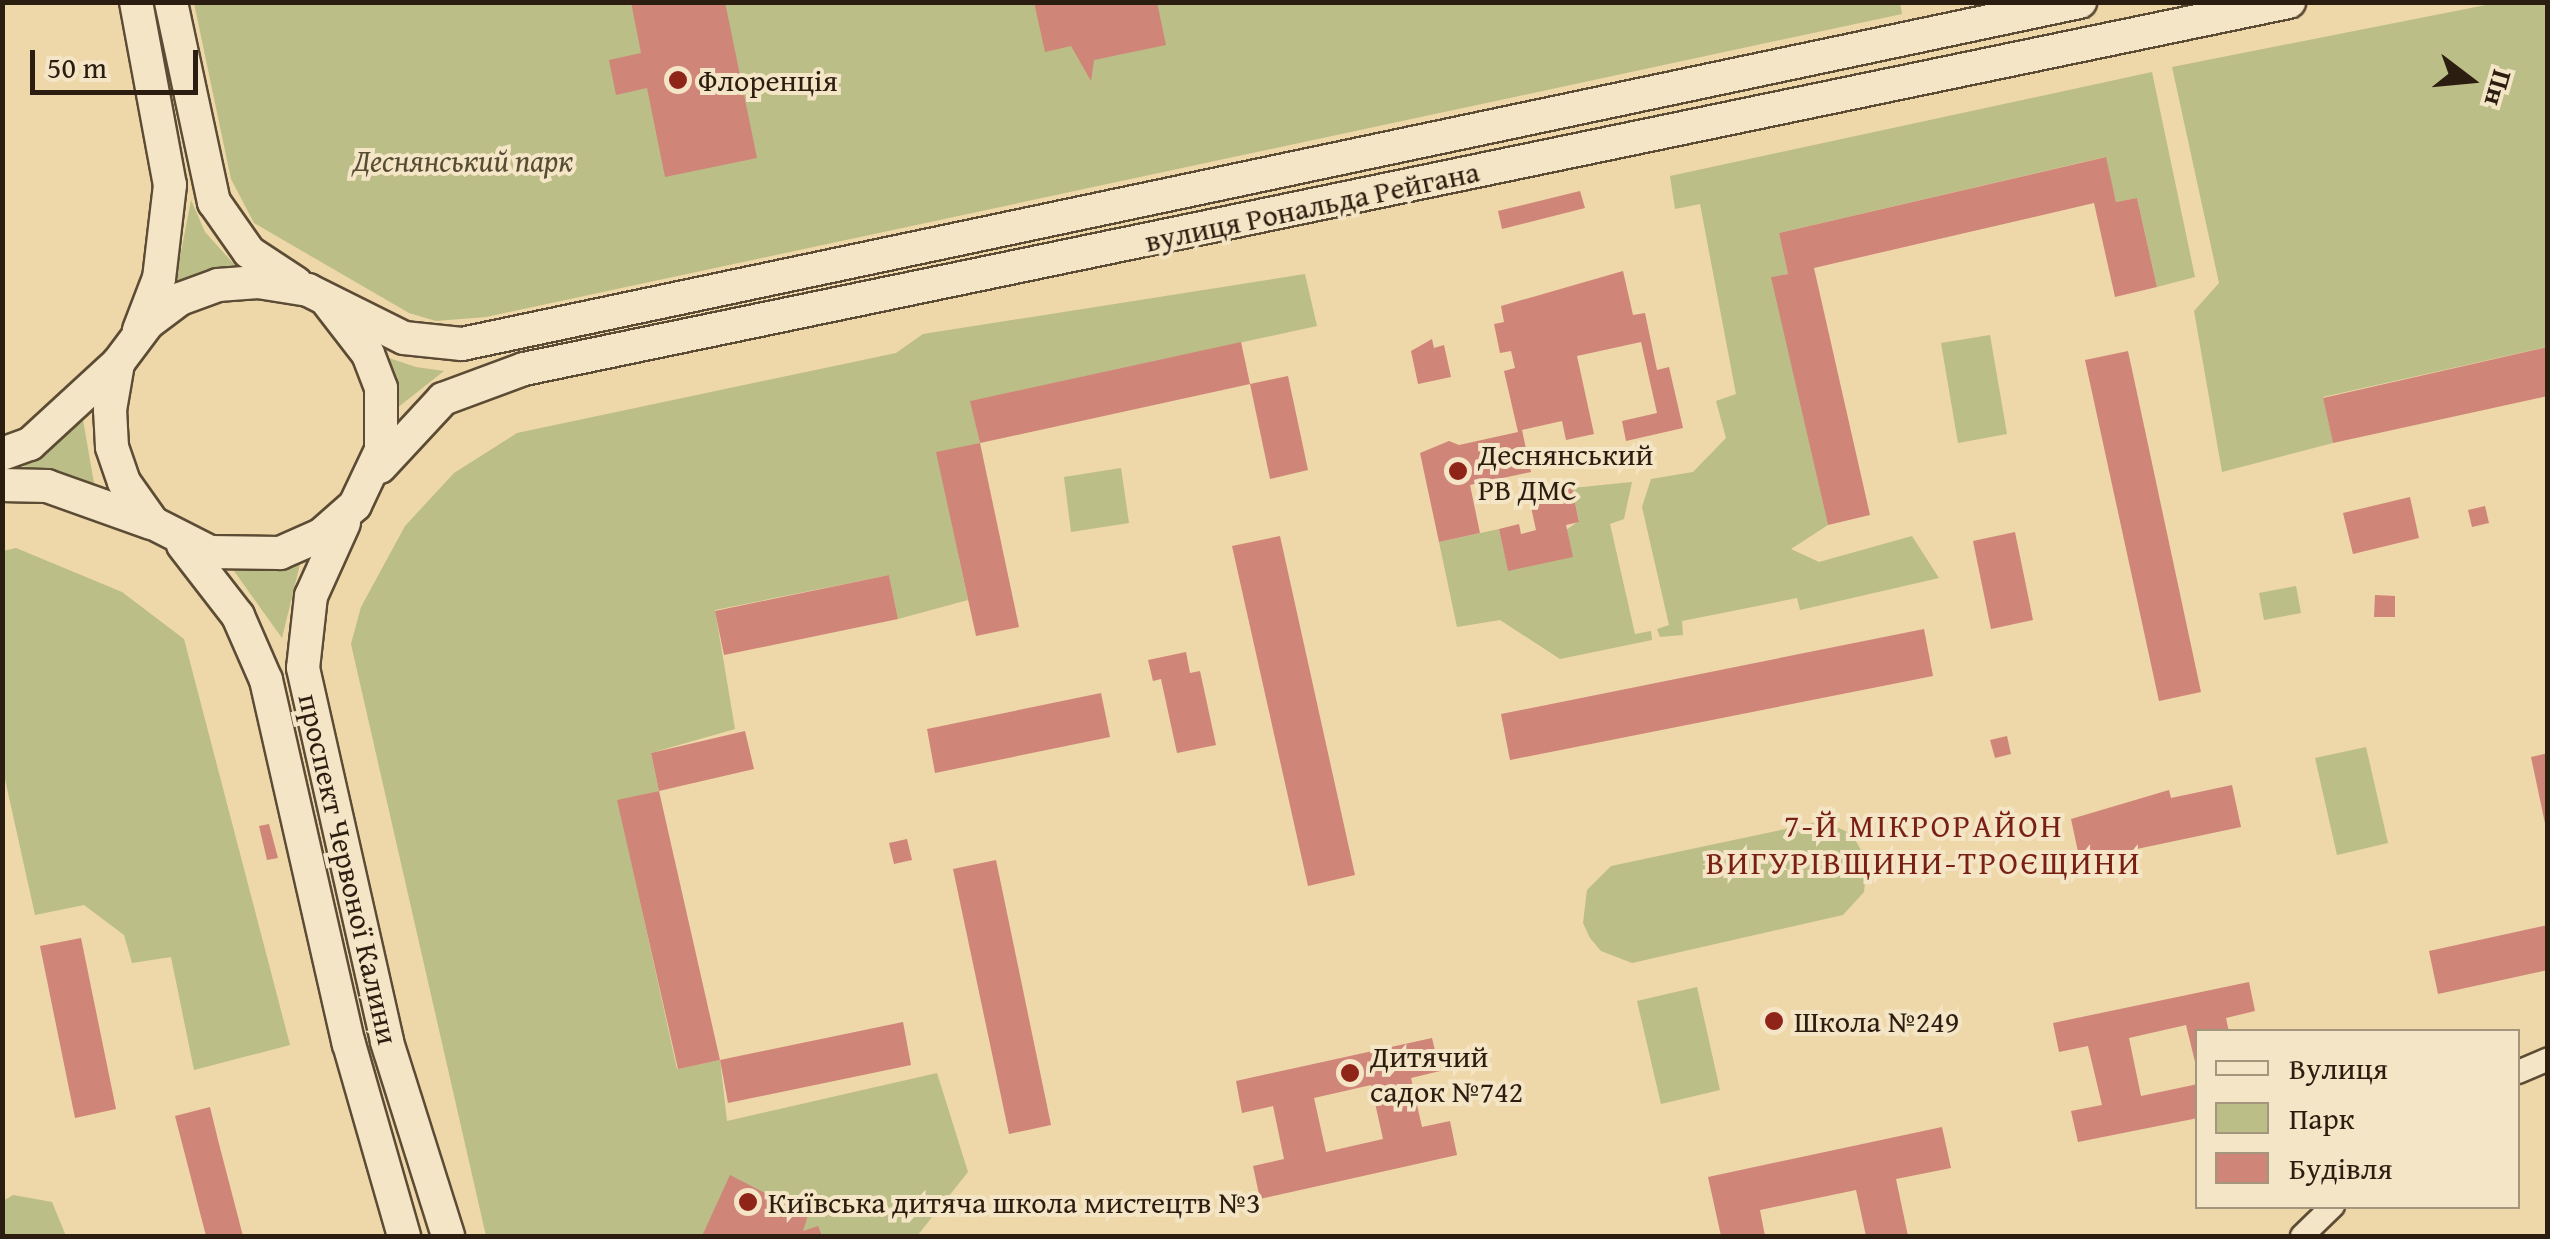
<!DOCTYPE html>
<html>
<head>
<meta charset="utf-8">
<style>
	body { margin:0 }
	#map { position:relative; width:2550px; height:1239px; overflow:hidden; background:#eed7a8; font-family:"Gentium Book Plus",serif }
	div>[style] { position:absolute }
	.green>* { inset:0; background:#bbbe86 }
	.building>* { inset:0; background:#d08579 }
	.roads { filter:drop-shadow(2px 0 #5c4c35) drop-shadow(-2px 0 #5c4c35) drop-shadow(0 2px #5c4c35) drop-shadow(0 -2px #5c4c35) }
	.minor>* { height:22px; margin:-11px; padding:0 11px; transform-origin:11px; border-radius:11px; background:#f4e5c6 }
	.secondary>* { height:32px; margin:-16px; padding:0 16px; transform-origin:16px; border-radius:16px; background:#f4e5c6 }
	.dots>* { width:28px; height:28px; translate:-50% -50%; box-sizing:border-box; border:5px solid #f4e5c6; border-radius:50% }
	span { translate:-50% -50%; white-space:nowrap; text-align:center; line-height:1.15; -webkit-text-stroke:8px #f4e5c6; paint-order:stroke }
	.poi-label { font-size:30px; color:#2b1d0f }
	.left { translate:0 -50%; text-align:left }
	.park-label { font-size:30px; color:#564d33; font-style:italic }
	.street-label { font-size:30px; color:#2b1d0f }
	.neighbourhood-label { font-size:32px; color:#7a1f14; letter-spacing:2.5px }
	.frame { position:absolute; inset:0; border:5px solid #2b1d0f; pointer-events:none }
	.legend { position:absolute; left:2195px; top:1029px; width:325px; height:180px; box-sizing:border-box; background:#f4e5c6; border:2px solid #a4957d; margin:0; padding:12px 18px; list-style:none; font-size:30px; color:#2b1d0f }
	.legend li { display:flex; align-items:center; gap:20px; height:50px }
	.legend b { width:50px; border:2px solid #a4957d }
	.north { position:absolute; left:2420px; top:30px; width:100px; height:100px; -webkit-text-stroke:8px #f4e5c6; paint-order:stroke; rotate:106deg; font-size:28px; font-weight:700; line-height:40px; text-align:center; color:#2b1d0f }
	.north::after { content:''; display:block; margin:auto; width:35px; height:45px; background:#2b1d0f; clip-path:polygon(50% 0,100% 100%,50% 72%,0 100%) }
	.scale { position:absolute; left:30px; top:50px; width:168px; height:45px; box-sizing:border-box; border:5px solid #2b1d0f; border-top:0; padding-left:12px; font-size:30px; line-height:35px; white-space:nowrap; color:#2b1d0f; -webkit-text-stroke:8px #f4e5c6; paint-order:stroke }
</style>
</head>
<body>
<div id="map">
	<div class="green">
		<i style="clip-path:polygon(1900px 2px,1902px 14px,486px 317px,436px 321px,409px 313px,254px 223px,231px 179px,194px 3px)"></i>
		<i style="clip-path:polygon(2496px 3px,2547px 3px,2547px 347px,2323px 397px,2333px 443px,2222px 472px,2194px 311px,2219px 283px,2172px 67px)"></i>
		<i style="clip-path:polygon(2152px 72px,2195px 277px,2157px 287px,2137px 198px,2116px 202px,2105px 157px,1779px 233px,1788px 274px,1772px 277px,1828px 525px,1791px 549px,1819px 562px,1912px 536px,1939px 578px,1800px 610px,1797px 598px,1682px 621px,1683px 635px,1660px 637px,1657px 629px,1669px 625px,1642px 507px,1651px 479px,1693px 472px,1726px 438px,1716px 401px,1736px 394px,1700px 204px,1675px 209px,1670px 176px)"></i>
		<i style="clip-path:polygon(191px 200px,205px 232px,242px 273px,173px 294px)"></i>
		<i style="clip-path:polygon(1305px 274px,1317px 326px,971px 401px,980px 443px,937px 453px,968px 600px,898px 619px,889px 575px,715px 610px,735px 729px,651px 753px,659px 791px,618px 801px,677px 1069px,720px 1060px,727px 1121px,937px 1073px,968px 1172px,917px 1236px,486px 1236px,351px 644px,361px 607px,405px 526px,454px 473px,517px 433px,896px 353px,923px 334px)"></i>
		<i style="clip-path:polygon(1990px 335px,2007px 434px,1958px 443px,1941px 343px)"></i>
		<i style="clip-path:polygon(377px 354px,416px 367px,444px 371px,392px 412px)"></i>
		<i style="clip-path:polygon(83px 420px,94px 483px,19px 465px,36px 457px)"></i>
		<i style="clip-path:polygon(1121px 468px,1129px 523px,1071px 532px,1064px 477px)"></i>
		<i style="clip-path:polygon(1632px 482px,1624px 519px,1610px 524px,1635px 634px,1651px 631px,1652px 640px,1560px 659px,1500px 620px,1457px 627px,1439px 542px,1499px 529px,1508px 570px,1579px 521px,1572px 488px)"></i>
		<i style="clip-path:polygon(16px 548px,122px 592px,184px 639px,290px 1045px,194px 1070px,171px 957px,132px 963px,124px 935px,84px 905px,35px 915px,3px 770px,3px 551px)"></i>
		<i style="clip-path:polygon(302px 556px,282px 638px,234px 571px,286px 567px)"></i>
		<i style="clip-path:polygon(2296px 586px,2301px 613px,2264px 620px,2259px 593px)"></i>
		<i style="clip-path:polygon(2366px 747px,2388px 843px,2337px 855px,2315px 758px)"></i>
		<i style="clip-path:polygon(1823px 821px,1852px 834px,1867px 861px,1864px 892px,1843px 915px,1632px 963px,1601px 951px,1590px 938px,1583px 923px,1587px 890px,1611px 866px)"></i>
		<i style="clip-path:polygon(1697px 987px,1720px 1090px,1661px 1104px,1637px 1001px)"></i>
		<i style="clip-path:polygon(13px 1195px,52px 1202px,66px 1236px,3px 1236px,3px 1201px)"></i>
	</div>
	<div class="building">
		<i style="clip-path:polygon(631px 2px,725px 2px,757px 158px,665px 177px,647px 88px,616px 95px,609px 60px,641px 53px)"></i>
		<i style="clip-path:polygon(1034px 2px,1157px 2px,1166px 45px,1094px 60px,1091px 81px,1071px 46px,1045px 52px)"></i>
		<i style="clip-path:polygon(2106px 157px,2116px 202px,2137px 198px,2157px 287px,2115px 297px,2094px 203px,1814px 268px,1870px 515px,1828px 525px,1771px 277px,1788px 274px,1779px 233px)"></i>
		<i style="clip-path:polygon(1580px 191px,1585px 208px,1502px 229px,1498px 211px)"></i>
		<i style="clip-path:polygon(1623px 271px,1633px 315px,1645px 313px,1657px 370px,1669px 367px,1683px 428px,1626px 441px,1622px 421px,1657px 413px,1641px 342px,1577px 356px,1594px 434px,1566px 440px,1562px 421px,1522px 430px,1531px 472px,1470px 485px,1480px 533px,1439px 542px,1420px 453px,1449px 441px,1459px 445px,1518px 432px,1504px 371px,1515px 368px,1511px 351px,1500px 353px,1494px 324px,1504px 322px,1501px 306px)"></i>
		<i style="clip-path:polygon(1432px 339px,1434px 348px,1444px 345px,1451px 377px,1418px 384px,1411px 351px)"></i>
		<i style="clip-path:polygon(1241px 342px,1250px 384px,980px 443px,970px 401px)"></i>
		<i style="clip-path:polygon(2548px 347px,2548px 396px,2333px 443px,2323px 398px)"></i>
		<i style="clip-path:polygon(2128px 351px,2201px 692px,2159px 701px,2085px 360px)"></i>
		<i style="clip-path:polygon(1288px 376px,1308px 470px,1270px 479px,1250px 384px)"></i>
		<i style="clip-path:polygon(980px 443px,1019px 627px,976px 636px,936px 452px)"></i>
		<i style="clip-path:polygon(1572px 488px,1579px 522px,1566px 525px,1573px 557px,1508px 571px,1499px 529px,1519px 524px,1521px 534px,1536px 530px,1529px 498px)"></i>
		<i style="clip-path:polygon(2410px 497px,2419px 538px,2353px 554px,2343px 513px)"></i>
		<i style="clip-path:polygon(2485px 506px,2489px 523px,2472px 527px,2468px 510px)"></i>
		<i style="clip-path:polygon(2015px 532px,2033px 620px,1991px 629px,1973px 541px)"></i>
		<i style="clip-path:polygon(1280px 536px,1355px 875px,1308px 886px,1232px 546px)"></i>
		<i style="clip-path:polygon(889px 575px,898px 619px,724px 655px,715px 611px)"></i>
		<i style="clip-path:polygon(2375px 595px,2395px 596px,2395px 617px,2374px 617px)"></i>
		<i style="clip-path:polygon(1924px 629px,1933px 676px,1510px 760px,1501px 714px)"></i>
		<i style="clip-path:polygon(1186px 652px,1190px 673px,1200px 671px,1216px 745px,1177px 753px,1161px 679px,1153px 681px,1148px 660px)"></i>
		<i style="clip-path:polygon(1101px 693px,1110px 737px,935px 773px,927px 729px)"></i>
		<i style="clip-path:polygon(745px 731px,754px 769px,659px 791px,720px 1060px,678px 1069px,617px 800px,659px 791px,651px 753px)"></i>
		<i style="clip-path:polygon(2007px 736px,2011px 754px,1995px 758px,1990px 740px)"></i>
		<i style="clip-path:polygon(2548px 753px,2548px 828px,2546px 828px,2531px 757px)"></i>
		<i style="clip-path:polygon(2232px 785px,2241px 827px,2080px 861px,2071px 819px,2169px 790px,2171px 798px)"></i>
		<i style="clip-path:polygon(269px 824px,278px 858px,267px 860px,259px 826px)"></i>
		<i style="clip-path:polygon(907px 839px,912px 860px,894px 864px,889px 843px)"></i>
		<i style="clip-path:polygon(996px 860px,1051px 1125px,1009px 1134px,953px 869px)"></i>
		<i style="clip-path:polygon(2548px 925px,2548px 970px,2438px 994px,2429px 951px)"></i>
		<i style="clip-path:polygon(81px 938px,116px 1109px,75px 1118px,40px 946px)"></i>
		<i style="clip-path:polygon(2249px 982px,2255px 1011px,2226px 1018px,2229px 1032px,2198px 1032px,2198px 1074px,2186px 1025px,2129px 1038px,2141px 1096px,2198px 1084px,2198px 1118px,2078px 1142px,2071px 1111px,2102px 1105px,2088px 1046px,2059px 1052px,2053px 1023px)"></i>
		<i style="clip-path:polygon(903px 1022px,911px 1065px,728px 1103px,720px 1060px)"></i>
		<i style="clip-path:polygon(evenodd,1432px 1038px,1440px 1071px,1411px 1078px,1422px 1127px,1450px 1121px,1457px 1155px,1260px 1199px,1253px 1166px,1284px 1159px,1273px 1106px,1242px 1113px,1236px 1081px,1432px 1038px,1371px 1085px,1383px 1139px,1326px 1152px,1314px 1098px,1371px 1085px)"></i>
		<i style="clip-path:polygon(210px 1107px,218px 1140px,243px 1236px,206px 1236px,175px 1116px)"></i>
		<i style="clip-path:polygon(1942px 1127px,1951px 1168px,1896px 1179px,1908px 1236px,1866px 1236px,1856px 1190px,1760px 1210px,1765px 1236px,1721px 1236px,1708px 1177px)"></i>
		<i style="clip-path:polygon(730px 1175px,808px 1215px,803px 1231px,818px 1226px,822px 1236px,702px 1236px)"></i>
	</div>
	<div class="roads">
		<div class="minor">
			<i style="left:2518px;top:1072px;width:33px;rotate:-23deg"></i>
			<i style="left:2302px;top:1236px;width:43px;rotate:-44.1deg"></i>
		</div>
		<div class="secondary">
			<i style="left:136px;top:2px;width:186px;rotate:79.5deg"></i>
			<i style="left:170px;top:185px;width:94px;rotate:96.7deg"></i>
			<i style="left:159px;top:278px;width:56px;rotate:111deg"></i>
			<i style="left:171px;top:2px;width:205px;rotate:77.9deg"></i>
			<i style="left:214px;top:202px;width:61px;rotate:55deg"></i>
			<i style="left:249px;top:252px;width:56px;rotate:33.4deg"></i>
			<i style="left:327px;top:301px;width:67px;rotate:52.3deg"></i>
			<i style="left:368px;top:354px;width:36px;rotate:69deg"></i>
			<i style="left:381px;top:388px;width:62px;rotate:90deg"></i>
			<i style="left:381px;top:450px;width:61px;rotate:115.3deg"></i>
			<i style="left:355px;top:505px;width:45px;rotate:138.6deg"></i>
			<i style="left:321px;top:535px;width:45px;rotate:156.3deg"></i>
			<i style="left:280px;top:553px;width:70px;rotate:-179.2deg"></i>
			<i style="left:210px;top:552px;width:64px;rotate:-153deg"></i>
			<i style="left:153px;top:523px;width:50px;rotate:-125.3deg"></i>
			<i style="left:124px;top:482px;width:37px;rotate:-109deg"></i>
			<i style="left:112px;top:447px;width:37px;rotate:-93deg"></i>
			<i style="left:110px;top:410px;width:48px;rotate:-80.3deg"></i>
			<i style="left:118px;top:363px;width:50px;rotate:-53.1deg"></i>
			<i style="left:148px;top:323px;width:40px;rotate:-37deg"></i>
			<i style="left:180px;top:299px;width:40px;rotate:-20.2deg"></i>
			<i style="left:218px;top:285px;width:40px;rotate:-4.3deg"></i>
			<i style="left:258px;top:282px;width:51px;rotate:9.1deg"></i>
			<i style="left:308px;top:290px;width:107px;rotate:26.6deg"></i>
			<i style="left:404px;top:338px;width:58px;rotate:5.9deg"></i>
			<i style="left:462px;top:344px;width:1654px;rotate:-11.94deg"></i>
			<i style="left:2px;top:454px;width:30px;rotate:-20deg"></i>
			<i style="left:30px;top:444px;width:120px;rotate:-42.6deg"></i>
			<i style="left:380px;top:467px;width:93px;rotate:-47.2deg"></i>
			<i style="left:443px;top:399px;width:86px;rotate:-20.3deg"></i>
			<i style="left:524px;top:369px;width:1803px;rotate:-11.75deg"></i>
			<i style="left:2px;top:485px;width:45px;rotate:1.3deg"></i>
			<i style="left:47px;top:486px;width:110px;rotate:19.6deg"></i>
			<i style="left:344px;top:523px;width:80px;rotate:114.3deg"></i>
			<i style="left:311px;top:596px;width:72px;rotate:96.3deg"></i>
			<i style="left:303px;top:668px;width:383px;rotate:77.3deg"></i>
			<i style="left:387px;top:1042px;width:203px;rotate:72.5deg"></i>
			<i style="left:183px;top:545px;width:90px;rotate:52.2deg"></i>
			<i style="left:238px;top:616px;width:70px;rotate:66.4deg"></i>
			<i style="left:266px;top:680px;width:373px;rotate:77.2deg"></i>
			<i style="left:349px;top:1044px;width:200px;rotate:74deg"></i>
		</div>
	</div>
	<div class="dots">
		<i style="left:678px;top:80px;background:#8f2418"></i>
		<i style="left:1458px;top:471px;background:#8f2418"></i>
		<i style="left:1774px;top:1021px;background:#8f2418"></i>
		<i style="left:1350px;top:1073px;background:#8f2418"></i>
		<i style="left:748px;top:1202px;background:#8f2418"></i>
	</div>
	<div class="poi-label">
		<span class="left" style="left:698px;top:80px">Флоренція</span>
		<span class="left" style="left:1478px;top:471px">Деснянський<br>РВ ДМС</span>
		<span class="left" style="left:1794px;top:1021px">Школа №249</span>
		<span class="left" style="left:1370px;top:1073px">Дитячий<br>садок №742</span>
		<span class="left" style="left:768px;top:1202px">Київська дитяча школа мистецтв №3</span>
	</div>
	<div class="park-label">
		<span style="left:463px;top:160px">Деснянський парк</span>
	</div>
	<div class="street-label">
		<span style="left:1312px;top:206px;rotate:-12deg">вулиця Рональда Рейгана</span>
		<span style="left:349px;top:869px;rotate:77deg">проспект Червоної Калини</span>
	</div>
	<div class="neighbourhood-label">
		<span style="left:1924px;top:845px">7-Й МІКРОРАЙОН<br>ВИГУРІВЩИНИ-ТРОЄЩИНИ</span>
	</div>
	<div class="frame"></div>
	<ul class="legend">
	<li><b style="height:12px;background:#f4e5c6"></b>Вулиця</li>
	<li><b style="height:28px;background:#bbbe86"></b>Парк</li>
	<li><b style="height:28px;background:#d08579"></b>Будівля</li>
	</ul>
	<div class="north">Пн</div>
	<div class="scale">50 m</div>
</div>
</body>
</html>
